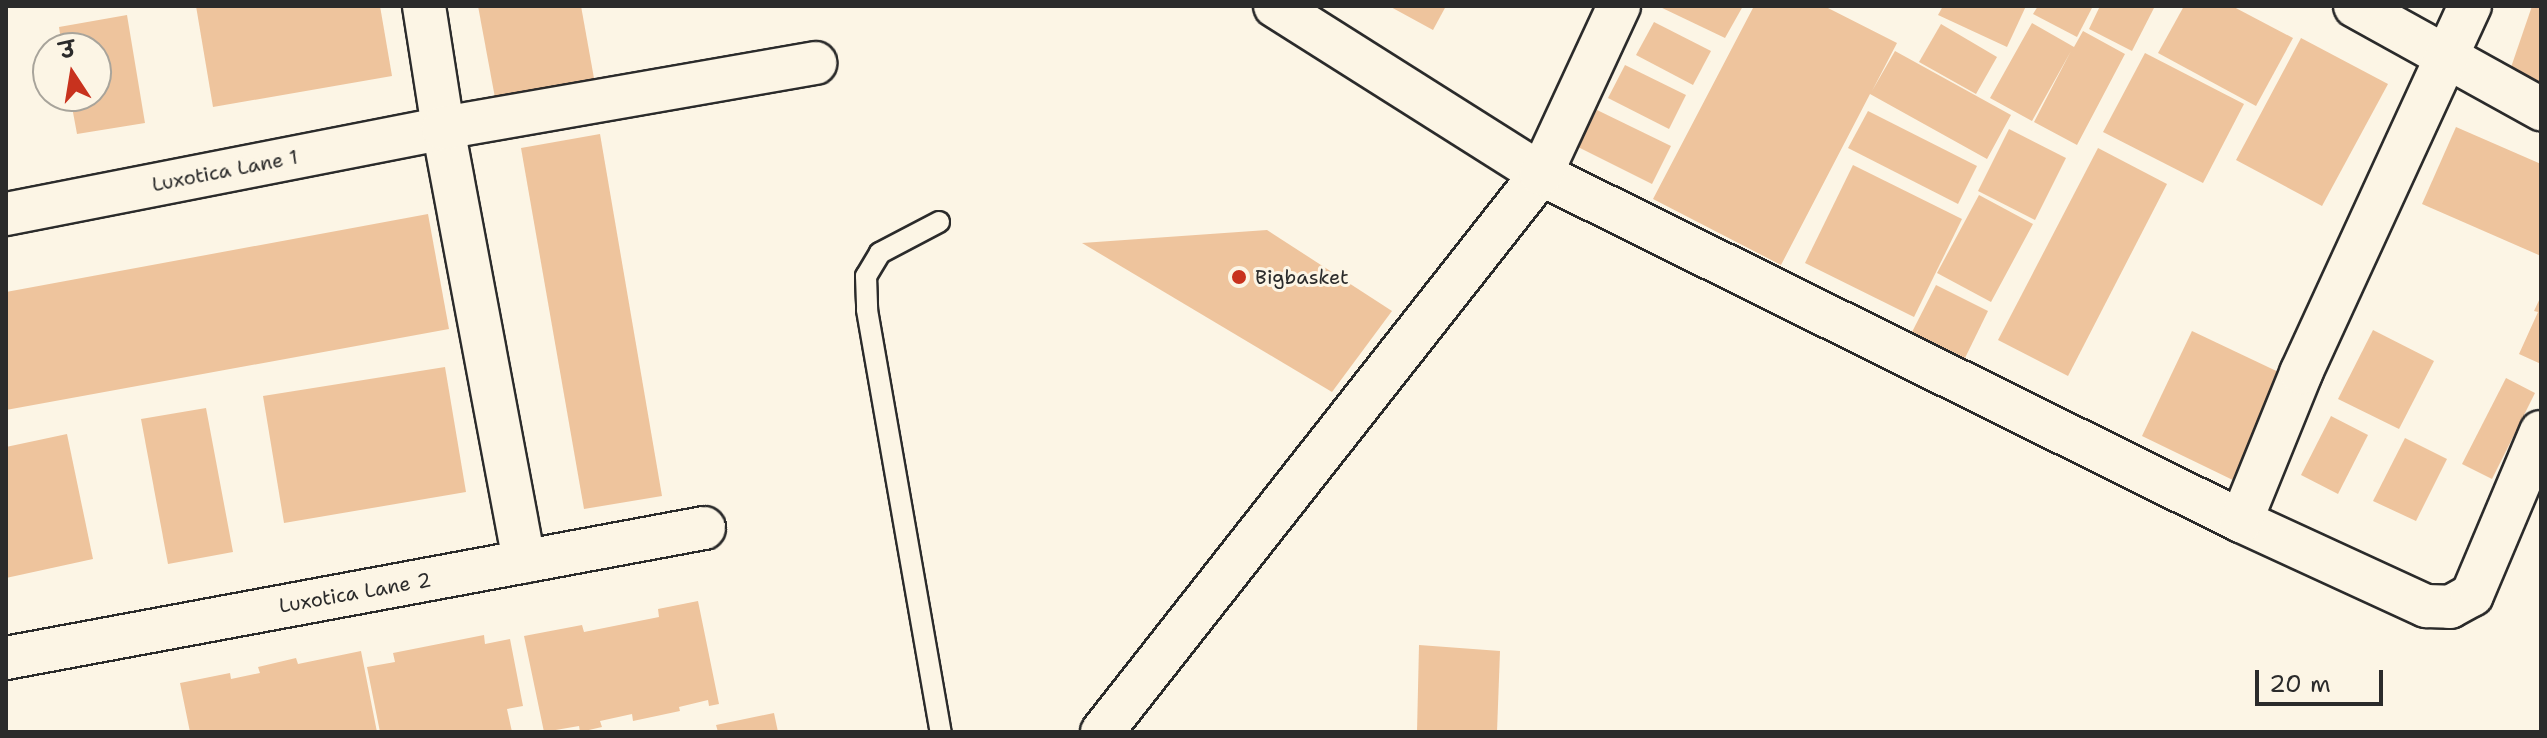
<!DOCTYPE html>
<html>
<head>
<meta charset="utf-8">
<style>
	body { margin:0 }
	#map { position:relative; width:2547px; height:738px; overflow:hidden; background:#fcf5e5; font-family:"Shantell Sans","Playpen Sans Deva",sans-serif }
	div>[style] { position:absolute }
	.building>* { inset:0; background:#eec49d }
	.roads { filter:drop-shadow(2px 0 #2b2b2b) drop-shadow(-2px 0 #2b2b2b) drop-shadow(0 2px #2b2b2b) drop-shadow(0 -2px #2b2b2b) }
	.lane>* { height:20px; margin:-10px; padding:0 10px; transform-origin:10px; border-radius:10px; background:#fcf5e5 }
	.street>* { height:42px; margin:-21px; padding:0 21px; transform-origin:21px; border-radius:21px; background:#fcf5e5 }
	.dots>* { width:22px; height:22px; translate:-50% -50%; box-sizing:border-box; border:4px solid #fcf5e5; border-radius:50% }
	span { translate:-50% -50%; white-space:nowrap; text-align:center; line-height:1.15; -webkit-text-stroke:6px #fcf5e5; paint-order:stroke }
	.street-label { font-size:20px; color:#2b2b2b }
	.poi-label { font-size:20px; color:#2b2b2b }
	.left { translate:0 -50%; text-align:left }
	.frame { position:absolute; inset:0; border:8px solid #2b2b2b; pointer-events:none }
	.north { position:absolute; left:32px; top:32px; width:80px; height:80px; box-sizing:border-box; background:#fcf5e5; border:2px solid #a8a49b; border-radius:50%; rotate:348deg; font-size:22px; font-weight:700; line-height:32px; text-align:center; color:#2b2b2b }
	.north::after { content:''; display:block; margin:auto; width:28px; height:36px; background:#c8321e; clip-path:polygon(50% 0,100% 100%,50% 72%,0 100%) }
	.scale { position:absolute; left:2255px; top:670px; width:128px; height:36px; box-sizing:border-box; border:4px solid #2b2b2b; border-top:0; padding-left:10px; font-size:24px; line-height:28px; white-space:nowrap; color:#2b2b2b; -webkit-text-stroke:6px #fcf5e5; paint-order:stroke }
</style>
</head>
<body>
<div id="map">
	<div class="building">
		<i style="clip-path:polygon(196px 6px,380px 6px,392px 76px,213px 107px)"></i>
		<i style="clip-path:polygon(478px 6px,581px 6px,597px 95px,498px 114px)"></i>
		<i style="clip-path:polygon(1389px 6px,1446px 6px,1433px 30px)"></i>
		<i style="clip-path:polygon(1658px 6px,1743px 6px,1725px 38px)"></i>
		<i style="clip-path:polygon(1754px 6px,1824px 6px,1897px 43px,1872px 91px,1895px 51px,2011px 115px,1987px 159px,1870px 94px,1781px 265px,1653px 199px)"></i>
		<i style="clip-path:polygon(1943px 6px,2026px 6px,2007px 47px,1938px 15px)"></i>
		<i style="clip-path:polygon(2038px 6px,2093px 6px,2077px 37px,2033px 14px)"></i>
		<i style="clip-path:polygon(2100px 6px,2155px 6px,2132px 51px,2089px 29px)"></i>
		<i style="clip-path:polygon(2184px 6px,2232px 6px,2293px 38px,2256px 106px,2158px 53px)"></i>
		<i style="clip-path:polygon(2532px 6px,2541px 6px,2541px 91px,2507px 79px)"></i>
		<i style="clip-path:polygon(127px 15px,145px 123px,77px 134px,70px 96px,96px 96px,96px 48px,62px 48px,59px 27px)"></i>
		<i style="clip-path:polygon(1654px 22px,1711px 51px,1693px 85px,1636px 55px)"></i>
		<i style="clip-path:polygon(2032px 23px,2074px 47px,2083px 31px,2125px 54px,2077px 145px,2034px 122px,2071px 51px,2032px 121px,1990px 98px)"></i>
		<i style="clip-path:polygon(1941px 24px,1997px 57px,1976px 94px,1919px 62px)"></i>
		<i style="clip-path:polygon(2301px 38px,2388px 84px,2322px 206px,2236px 160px)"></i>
		<i style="clip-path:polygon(2145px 53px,2244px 104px,2203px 183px,2103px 132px)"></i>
		<i style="clip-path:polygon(1625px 65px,1686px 95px,1669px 129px,1608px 98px)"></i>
		<i style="clip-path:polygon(1597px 110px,1671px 146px,1652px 184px,1578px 147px)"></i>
		<i style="clip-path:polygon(1868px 111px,1977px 166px,1958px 204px,1848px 148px)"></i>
		<i style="clip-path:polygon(2456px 127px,2541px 164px,2541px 256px,2422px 204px)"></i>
		<i style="clip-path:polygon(2009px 129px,2066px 158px,2035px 220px,1978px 191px)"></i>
		<i style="clip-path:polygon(600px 134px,662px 496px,584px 509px,521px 148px)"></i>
		<i style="clip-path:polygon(2098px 148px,2167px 184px,2068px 376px,1998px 340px)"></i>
		<i style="clip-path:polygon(1853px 165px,1962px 219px,1914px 317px,1805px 263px)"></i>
		<i style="clip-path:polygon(1979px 195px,2033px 224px,1991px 302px,1937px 273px)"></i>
		<i style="clip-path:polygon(428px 214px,449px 329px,6px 410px,6px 292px)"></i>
		<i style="clip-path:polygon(1267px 230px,1392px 311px,1332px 392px,1082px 243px)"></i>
		<i style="clip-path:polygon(1936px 285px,1988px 311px,1965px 358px,1912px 332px)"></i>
		<i style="clip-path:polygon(2541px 296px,2541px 364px,2519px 354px,2538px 312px,2534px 311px)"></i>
		<i style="clip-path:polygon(2373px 330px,2434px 361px,2399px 429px,2338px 399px)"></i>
		<i style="clip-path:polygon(2192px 331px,2289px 377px,2239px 483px,2142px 436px)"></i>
		<i style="clip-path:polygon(445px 367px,466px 492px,284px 523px,263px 396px)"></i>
		<i style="clip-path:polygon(2506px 378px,2535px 393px,2492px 479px,2462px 464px)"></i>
		<i style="clip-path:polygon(206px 408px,233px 552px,168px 564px,141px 419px)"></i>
		<i style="clip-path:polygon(2331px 416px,2368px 435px,2338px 494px,2301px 475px)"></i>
		<i style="clip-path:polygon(67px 434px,93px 559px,6px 578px,6px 447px)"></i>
		<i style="clip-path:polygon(2405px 438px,2447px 459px,2416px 521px,2373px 501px)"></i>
		<i style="clip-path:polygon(698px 601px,719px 704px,709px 706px,708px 700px,679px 707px,680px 711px,633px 721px,632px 714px,600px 721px,602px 727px,580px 732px,579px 726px,544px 732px,524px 636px,582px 625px,584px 632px,659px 617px,658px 609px)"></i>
		<i style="clip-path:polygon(484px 635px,485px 644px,510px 639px,523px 706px,507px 709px,512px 732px,380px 732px,367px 667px,395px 662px,393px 653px)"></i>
		<i style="clip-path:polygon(1419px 645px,1500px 651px,1497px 732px,1417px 732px)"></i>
		<i style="clip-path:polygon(361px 651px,377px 732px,190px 732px,180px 683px,230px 673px,231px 679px,260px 673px,258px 667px,296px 658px,298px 664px)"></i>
		<i style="clip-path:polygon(774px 713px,778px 732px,718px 732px,716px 725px)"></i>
	</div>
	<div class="roads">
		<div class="lane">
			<i style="left:939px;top:222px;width:67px;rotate:152.3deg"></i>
			<i style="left:880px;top:253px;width:27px;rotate:121deg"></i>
			<i style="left:866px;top:276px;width:34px;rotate:88deg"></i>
			<i style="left:867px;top:310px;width:428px;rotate:80.1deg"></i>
		</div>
		<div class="street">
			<i style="left:424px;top:6px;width:123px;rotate:81.1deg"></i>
			<i style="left:443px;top:128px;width:441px;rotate:79.4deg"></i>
			<i style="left:1275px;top:6px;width:315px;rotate:32.3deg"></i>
			<i style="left:1541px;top:174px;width:781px;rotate:26.37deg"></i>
			<i style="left:2241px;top:521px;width:204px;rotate:24.7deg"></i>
			<i style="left:2426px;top:606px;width:24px;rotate:2deg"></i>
			<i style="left:2450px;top:607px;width:25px;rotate:-29deg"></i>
			<i style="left:2472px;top:595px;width:177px;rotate:-67.1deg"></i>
			<i style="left:2355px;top:6px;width:213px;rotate:29deg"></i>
			<i style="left:6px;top:214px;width:445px;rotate:-11.1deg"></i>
			<i style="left:443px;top:128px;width:378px;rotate:-9.9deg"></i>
			<i style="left:2241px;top:521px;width:160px;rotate:-67.9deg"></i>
			<i style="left:2301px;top:373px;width:404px;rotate:-65.3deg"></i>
			<i style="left:6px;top:658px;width:710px;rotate:-10.55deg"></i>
			<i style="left:1102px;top:732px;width:710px;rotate:-51.81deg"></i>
			<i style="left:1541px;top:174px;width:185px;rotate:-65.1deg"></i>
		</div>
	</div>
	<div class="dots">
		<i style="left:1239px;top:277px;background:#c8321e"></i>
	</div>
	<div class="street-label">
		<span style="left:225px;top:171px;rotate:-11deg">Luxotica Lane 1</span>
		<span style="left:355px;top:593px;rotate:-10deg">Luxotica Lane 2</span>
	</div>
	<div class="poi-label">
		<span class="left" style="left:1255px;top:277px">Bigbasket</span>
	</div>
	<div class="frame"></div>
	<div class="north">उ</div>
	<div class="scale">20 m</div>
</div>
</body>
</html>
